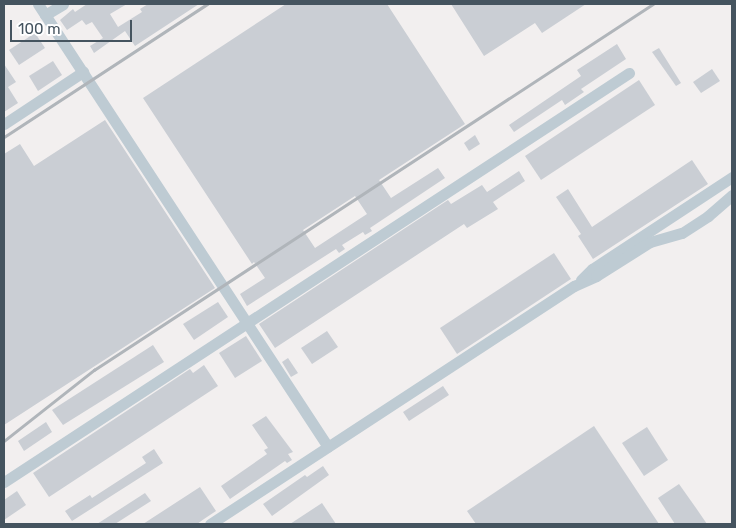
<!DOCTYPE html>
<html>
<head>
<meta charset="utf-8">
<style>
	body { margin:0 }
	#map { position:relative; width:736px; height:528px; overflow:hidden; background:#f2efef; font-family:Rubik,sans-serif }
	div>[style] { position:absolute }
	.building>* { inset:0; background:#caced4 }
	.minor>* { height:11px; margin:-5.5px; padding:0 5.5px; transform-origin:5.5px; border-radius:5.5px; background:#becbd3 }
	.rail>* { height:2.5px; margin:-1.25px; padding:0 1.25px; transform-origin:1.25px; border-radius:1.25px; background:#b0b5ba }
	span { translate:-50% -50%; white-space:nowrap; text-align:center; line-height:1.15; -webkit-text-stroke:5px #fff; paint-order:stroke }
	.frame { position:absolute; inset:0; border:5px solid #45545f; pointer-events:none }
	.scale { position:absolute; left:10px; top:20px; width:122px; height:22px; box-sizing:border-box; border:2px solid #45545f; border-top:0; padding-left:6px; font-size:15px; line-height:18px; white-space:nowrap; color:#45545f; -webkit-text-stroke:4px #fff; paint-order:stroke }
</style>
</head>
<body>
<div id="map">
	<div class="building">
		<i style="clip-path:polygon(87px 4px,127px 4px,110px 14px,118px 27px,142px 12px,140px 9px,148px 4px,199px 4px,135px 46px,125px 31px,94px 53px,90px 46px,103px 38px,92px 22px,86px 25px,82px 20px,67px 30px,60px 20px,73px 9px,75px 12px)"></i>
		<i style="clip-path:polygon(evenodd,286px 4px,387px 4px,465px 124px,379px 180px,391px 198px,438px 168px,445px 178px,370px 228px,372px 231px,365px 235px,363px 232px,342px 245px,345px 249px,339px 253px,336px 249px,247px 306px,240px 294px,265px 278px,254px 262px,252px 264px,143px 98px,286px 4px,355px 196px,367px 214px,315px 248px,303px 230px,355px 196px)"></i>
		<i style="clip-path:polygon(451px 4px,586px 4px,542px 33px,535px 23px,484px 56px)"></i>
		<i style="clip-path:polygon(35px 33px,45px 48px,19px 65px,9px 50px)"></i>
		<i style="clip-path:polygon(617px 44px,626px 59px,581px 89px,584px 92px,565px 105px,562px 100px,514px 132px,509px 125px,581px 76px,577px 70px)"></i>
		<i style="clip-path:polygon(659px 48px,681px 83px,676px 86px,652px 52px)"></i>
		<i style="clip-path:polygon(53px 61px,62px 75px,38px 91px,29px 76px)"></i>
		<i style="clip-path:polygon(4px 64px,16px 82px,8px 87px,18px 103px,4px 112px)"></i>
		<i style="clip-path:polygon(712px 69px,720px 81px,701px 93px,693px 82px)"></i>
		<i style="clip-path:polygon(639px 80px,655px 105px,541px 180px,525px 156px)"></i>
		<i style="clip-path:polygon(105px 120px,215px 288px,4px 425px,4px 154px,20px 144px,34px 166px)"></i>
		<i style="clip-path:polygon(475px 135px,480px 144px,469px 151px,464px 143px)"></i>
		<i style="clip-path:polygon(692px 160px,708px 184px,593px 259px,578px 236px,581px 234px,556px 197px,568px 189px,592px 227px)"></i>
		<i style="clip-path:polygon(519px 171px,525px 181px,493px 202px,498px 209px,467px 228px,464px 224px,275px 348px,259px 324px,448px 200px,451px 204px,482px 185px,487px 192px)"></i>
		<i style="clip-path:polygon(554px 253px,571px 279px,457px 354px,440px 328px)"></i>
		<i style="clip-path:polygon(218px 302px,228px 317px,194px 340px,183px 324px)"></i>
		<i style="clip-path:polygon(327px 331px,338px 347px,312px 364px,301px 348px)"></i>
		<i style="clip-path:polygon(246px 336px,262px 361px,235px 378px,219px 353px)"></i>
		<i style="clip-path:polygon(153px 345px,164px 362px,63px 425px,52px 410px)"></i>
		<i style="clip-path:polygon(288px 358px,298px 373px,291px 377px,282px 362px)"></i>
		<i style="clip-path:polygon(204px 365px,218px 386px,49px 497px,33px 473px,190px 369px,193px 373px)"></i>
		<i style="clip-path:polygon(443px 386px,449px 395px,409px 421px,403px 412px)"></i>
		<i style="clip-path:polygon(266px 416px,293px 452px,288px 454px,292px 460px,287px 463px,285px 461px,230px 499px,221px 486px,267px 454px,264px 450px,268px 448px,252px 425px)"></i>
		<i style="clip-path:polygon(46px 422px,52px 432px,24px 451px,18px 441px)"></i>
		<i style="clip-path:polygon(594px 426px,659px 524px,476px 524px,467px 511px)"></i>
		<i style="clip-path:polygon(647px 427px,668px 460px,644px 476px,622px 443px)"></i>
		<i style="clip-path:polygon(154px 449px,163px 463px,72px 521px,65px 511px,90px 495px,92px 498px,146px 463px,142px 457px)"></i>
		<i style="clip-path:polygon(323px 466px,329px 475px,272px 516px,263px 504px,305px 475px,307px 477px)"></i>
		<i style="clip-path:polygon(679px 484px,696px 508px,707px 524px,675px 524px,658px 498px)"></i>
		<i style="clip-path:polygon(200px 487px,216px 511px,204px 519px,197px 524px,143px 524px)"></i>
		<i style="clip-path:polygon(17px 491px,26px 505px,4px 520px,4px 500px)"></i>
		<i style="clip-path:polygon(145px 493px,151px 501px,115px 524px,97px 524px)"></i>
		<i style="clip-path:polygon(322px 503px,336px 524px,290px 524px)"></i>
	</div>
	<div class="minor">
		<i style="left:38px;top:4px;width:529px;rotate:56.79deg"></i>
		<i style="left:45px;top:15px;width:21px;rotate:-31deg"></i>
		<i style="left:4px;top:124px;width:95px;rotate:-33.4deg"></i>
		<i style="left:581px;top:280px;width:16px;rotate:-45deg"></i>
		<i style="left:592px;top:269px;width:168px;rotate:-33.3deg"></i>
		<i style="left:4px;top:482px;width:747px;rotate:-33.2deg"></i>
		<i style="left:210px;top:524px;width:435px;rotate:-33.2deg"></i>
		<i style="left:574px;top:286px;width:24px;rotate:-24deg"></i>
		<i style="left:596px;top:276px;width:64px;rotate:-32.2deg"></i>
		<i style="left:650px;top:242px;width:33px;rotate:-16deg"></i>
		<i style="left:682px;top:233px;width:31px;rotate:-33deg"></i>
		<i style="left:708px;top:216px;width:32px;rotate:-41deg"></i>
	</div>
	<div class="rail">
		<i style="left:4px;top:137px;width:243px;rotate:-33.2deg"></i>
		<i style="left:4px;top:441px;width:115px;rotate:-38.3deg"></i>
		<i style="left:94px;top:370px;width:668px;rotate:-33.21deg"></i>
	</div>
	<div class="frame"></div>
	<div class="scale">100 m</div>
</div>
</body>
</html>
